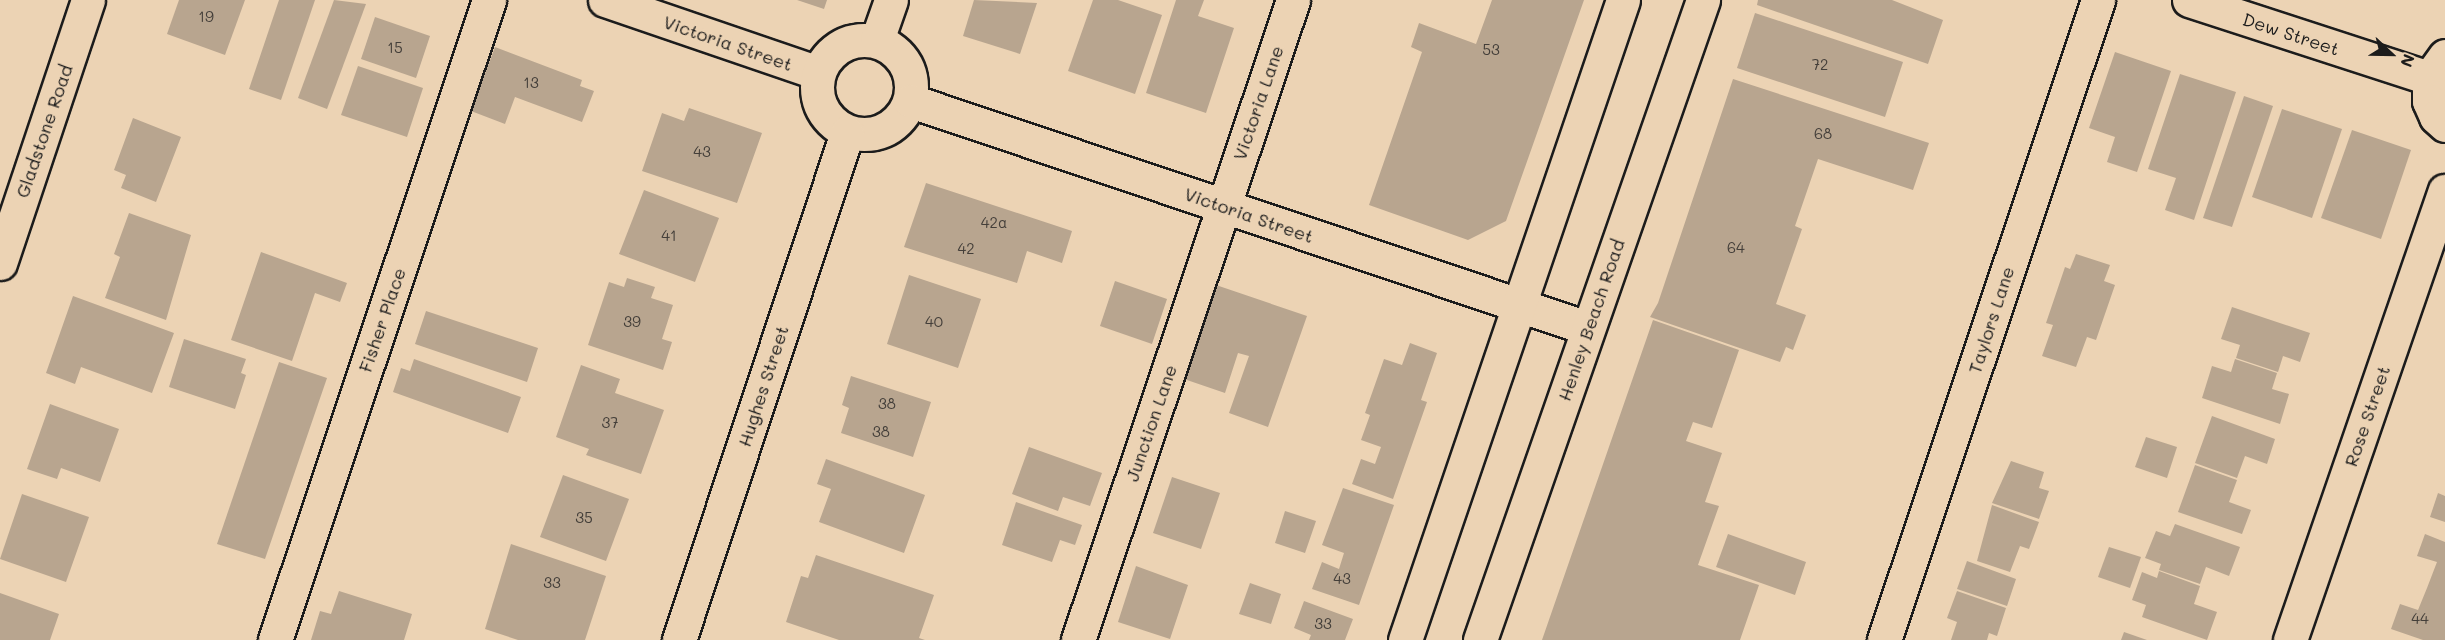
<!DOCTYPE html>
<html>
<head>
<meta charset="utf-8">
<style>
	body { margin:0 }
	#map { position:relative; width:2445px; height:640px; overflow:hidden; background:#ecd3b4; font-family:Mali,sans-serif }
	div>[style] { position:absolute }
	.building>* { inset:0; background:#b8a58f }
	.roads { filter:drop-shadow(2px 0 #1c1c1c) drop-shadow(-2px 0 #1c1c1c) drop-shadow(0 2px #1c1c1c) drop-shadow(0 -2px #1c1c1c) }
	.minor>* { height:33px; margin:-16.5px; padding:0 16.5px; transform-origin:16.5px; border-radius:16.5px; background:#ecd3b4 }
	.minor>.ring { margin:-16.5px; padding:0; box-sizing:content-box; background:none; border:33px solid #ecd3b4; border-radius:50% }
	.major>* { height:33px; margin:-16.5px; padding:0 16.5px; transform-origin:16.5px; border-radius:16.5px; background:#ecd3b4 }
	span { translate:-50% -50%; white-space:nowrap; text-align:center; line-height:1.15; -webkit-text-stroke:4.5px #ecd3b4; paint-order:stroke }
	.number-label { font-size:15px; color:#433e39 }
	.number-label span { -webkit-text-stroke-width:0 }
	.street-label { font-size:18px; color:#1c1c1c }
	.north { position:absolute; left:2361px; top:24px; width:60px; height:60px; -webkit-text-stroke:4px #ecd3b4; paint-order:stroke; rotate:112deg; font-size:16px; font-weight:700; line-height:24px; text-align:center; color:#1c1c1c }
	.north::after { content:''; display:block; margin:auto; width:21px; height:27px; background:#1c1c1c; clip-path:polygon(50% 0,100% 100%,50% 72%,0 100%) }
</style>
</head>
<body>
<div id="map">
	<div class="building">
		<i style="clip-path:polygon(179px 0,245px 0,225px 55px,167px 34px)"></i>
		<i style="clip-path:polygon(279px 0,315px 0,281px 100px,249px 89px)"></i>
		<i style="clip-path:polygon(334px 0,366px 4px,327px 109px,298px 98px)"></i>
		<i style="clip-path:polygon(797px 0,827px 0,824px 9px)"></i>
		<i style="clip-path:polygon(974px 0,1037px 3px,1020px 54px,963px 36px)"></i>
		<i style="clip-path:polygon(1093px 0,1118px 0,1162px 15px,1135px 94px,1068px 71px)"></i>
		<i style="clip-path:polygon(1176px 0,1204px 0,1198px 16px,1234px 28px,1206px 113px,1146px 93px)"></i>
		<i style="clip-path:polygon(1492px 0,1584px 0,1506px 221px,1468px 240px,1369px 205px,1422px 52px,1411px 47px,1419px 23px,1476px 44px)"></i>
		<i style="clip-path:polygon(1758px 0,1892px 0,1943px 20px,1928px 64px,1757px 5px)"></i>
		<i style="clip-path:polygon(1755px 13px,1903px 62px,1885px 117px,1737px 68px)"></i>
		<i style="clip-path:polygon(375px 17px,430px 36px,416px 78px,361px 59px)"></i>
		<i style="clip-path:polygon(495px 47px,582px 80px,580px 86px,594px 91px,582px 122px,515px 97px,505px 124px,471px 111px)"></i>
		<i style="clip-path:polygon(2115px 52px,2171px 71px,2137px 172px,2107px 162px,2115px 137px,2089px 128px)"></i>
		<i style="clip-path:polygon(358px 66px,423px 88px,407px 137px,341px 115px)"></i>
		<i style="clip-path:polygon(2180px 74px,2236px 92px,2194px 220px,2165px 210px,2176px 178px,2148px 169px)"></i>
		<i style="clip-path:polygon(1733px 79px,1929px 143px,1913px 190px,1818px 159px,1795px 226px,1802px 229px,1776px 304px,1806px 315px,1793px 350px,1786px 347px,1780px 362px,1650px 317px,1658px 303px)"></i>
		<i style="clip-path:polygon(2244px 96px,2273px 106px,2232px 227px,2203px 218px)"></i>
		<i style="clip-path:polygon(689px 108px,762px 133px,737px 203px,642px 171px,662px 113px,684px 121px)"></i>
		<i style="clip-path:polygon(2282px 109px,2342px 129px,2312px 218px,2252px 197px)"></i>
		<i style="clip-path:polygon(133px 118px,181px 137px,156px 202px,121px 188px,126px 175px,114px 170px)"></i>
		<i style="clip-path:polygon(2352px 130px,2411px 150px,2381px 239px,2321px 218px)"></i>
		<i style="clip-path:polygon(926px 183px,1072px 231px,1062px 263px,1027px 251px,1017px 283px,904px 247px)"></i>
		<i style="clip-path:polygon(644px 190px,719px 218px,695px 282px,619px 254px)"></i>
		<i style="clip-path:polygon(129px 213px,191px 235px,166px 320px,105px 298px,120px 257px,114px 254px)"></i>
		<i style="clip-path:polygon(261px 252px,347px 283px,340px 302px,315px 293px,292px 361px,231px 340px)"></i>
		<i style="clip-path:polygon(2076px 254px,2110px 265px,2104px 281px,2115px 285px,2096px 340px,2087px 337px,2076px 367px,2042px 356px,2053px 325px,2046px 323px,2065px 267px,2070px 269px)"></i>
		<i style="clip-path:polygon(909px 275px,981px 299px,958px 368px,887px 344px)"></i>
		<i style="clip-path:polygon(627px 278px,655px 287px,651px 298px,673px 305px,662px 339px,672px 342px,663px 370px,588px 345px,609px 282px,624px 287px)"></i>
		<i style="clip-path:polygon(1115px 281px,1167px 299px,1152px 344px,1100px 326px)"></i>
		<i style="clip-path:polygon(1216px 285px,1307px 316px,1268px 427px,1229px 413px,1249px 356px,1238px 353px,1225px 393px,1184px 379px)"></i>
		<i style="clip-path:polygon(73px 296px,174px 333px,152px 393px,81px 367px,75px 384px,46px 373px)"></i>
		<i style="clip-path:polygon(2232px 307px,2310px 333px,2300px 362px,2283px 356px,2278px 372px,2236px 358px,2240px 345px,2221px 339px)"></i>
		<i style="clip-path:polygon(426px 311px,538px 348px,527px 382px,415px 344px)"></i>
		<i style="clip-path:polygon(1653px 320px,1739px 350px,1712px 428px,1693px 422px,1686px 441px,1722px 453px,1705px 502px,1719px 506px,1698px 565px,1759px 585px,1740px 640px,1542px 640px)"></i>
		<i style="clip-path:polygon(184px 339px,246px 359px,241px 373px,246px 375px,235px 409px,169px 387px)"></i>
		<i style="clip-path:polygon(1410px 343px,1437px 353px,1421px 400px,1427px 402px,1393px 499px,1352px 484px,1361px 459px,1375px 464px,1381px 447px,1361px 440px,1370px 415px,1365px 413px,1384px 359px,1402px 365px)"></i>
		<i style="clip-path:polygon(414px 359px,521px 397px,508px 433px,393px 392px,401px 368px,410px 371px)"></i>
		<i style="clip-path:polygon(2235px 359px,2277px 373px,2272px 389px,2289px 394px,2280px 424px,2202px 398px,2212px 366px,2231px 372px)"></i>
		<i style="clip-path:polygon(279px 362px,327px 378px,265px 559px,217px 544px)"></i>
		<i style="clip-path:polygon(581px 365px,620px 379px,615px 393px,664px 410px,641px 474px,586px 455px,589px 449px,556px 437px)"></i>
		<i style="clip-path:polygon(851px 376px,931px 402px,913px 457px,841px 433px,849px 408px,842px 405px)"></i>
		<i style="clip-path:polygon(50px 404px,119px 429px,100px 482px,61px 468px,57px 479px,27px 469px)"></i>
		<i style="clip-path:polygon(2212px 416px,2275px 439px,2267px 464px,2245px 456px,2237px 478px,2195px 463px)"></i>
		<i style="clip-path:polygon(2146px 437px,2177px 447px,2167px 478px,2135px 467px)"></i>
		<i style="clip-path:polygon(1029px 447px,1102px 473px,1090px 506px,1063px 497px,1058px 511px,1012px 494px)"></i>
		<i style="clip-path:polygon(826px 459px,925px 495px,904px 553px,819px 522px,831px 489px,817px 484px)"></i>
		<i style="clip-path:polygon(2011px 461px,2044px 472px,2039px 488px,2049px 491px,2039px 519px,1992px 503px)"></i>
		<i style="clip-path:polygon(2195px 465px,2237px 480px,2229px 502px,2251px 510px,2242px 534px,2178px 512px)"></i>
		<i style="clip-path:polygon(563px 475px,629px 499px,606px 561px,540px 537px)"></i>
		<i style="clip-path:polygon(1172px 477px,1220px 493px,1201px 549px,1153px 533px)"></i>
		<i style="clip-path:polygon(1343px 488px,1394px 505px,1359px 605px,1312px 589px,1322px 562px,1339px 569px,1344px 553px,1322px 545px)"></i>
		<i style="clip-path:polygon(2438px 493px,2445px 496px,2445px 522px,2430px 517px)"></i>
		<i style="clip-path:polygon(22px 494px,89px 517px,66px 582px,0 559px)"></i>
		<i style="clip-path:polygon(1016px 502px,1082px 525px,1075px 545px,1060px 540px,1052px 562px,1002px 545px)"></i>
		<i style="clip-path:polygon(1992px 505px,2039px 522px,2029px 549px,2020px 546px,2010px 572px,1977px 561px)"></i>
		<i style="clip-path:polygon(1285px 511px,1316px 521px,1305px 553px,1275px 543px)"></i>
		<i style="clip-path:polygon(2175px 524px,2240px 547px,2229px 576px,2206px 567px,2200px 584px,2159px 570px,2161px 564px,2145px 558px,2156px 531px,2170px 536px)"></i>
		<i style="clip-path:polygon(1728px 534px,1806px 562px,1795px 595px,1716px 567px)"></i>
		<i style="clip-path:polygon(2425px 534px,2445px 542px,2445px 640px,2423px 640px,2391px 629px,2400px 604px,2418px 610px,2427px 588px,2437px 562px,2417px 556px)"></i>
		<i style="clip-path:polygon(511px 544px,606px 576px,585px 640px,518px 640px,485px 629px)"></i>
		<i style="clip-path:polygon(2109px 547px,2141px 557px,2130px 588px,2098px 577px)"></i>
		<i style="clip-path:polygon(816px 555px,934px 595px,919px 638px,925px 640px,839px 640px,786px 622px,801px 576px,808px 578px)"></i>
		<i style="clip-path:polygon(1967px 561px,2016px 579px,2007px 606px,1957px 589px)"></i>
		<i style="clip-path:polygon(1136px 566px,1188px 585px,1170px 639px,1118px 622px)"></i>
		<i style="clip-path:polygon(2159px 571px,2200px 586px,2194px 604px,2217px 612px,2207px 640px,2142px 617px,2146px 605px,2132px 600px,2142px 572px,2157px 578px)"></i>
		<i style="clip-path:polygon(1250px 583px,1281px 594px,1271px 624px,1239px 614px)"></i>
		<i style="clip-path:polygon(339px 591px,412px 614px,404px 640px,311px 640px,320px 611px,331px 614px)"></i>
		<i style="clip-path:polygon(1957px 591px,2006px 608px,1997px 636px,1989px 633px,1987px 640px,1951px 640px,1957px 622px,1947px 618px)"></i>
		<i style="clip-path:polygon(0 593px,59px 614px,50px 640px,0 640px)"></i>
		<i style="clip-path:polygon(1304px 601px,1353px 619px,1345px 640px,1309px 640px,1311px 635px,1294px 628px)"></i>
		<i style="clip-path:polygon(2124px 632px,2147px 640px,2121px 640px)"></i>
	</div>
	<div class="roads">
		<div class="minor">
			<i style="left:605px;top:0;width:225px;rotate:18.9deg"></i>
			<i style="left:2189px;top:0;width:252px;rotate:18deg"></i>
			<i class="ring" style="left:817px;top:40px;width:61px;height:61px"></i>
			<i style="left:877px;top:40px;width:42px;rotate:-70.7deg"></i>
			<i style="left:2445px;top:56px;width:27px;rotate:126deg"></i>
			<i style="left:2429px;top:78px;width:23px;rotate:90deg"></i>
			<i style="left:2429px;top:101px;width:17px;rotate:66deg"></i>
			<i style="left:2436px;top:117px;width:12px;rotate:42deg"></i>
			<i style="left:911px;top:101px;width:713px;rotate:18.56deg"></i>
			<i style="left:0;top:263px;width:277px;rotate:-71.5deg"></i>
			<i style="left:275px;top:640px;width:675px;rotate:-71.51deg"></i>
			<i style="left:679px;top:640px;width:534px;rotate:-71.67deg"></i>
			<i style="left:1078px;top:640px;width:675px;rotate:-71.43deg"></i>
			<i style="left:1884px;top:640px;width:675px;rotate:-71.51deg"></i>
			<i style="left:2290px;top:640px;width:475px;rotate:-71deg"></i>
		</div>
		<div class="major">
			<i style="left:1405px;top:640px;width:676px;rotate:-71.19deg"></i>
			<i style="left:1480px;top:640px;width:678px;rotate:-70.79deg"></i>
		</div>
	</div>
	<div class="number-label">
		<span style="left:206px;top:17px">19</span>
		<span style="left:395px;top:48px">15</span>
		<span style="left:1491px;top:50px">53</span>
		<span style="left:1820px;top:65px">72</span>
		<span style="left:531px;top:83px">13</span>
		<span style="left:1823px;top:134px">68</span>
		<span style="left:702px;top:152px">43</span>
		<span style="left:994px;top:223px">42a</span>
		<span style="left:669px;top:236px">41</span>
		<span style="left:1736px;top:248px">64</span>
		<span style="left:966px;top:249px">42</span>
		<span style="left:632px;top:322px">39</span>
		<span style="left:934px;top:322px">40</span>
		<span style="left:887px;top:404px">38</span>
		<span style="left:610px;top:423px">37</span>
		<span style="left:881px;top:432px">38</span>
		<span style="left:584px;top:518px">35</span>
		<span style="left:1342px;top:579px">43</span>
		<span style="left:552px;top:583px">33</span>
		<span style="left:2420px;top:619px">44</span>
		<span style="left:1323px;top:624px">33</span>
	</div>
	<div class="street-label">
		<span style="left:2291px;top:34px;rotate:18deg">Dew Street</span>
		<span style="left:728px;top:43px;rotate:19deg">Victoria Street</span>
		<span style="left:1258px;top:103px;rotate:-71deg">Victoria Lane</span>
		<span style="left:44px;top:131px;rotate:-71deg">Gladstone Road</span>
		<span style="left:1249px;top:215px;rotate:19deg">Victoria Street</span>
		<span style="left:382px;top:320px;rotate:-71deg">Fisher Place</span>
		<span style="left:1591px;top:320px;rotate:-71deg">Henley Beach Road</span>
		<span style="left:1991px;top:320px;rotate:-72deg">Taylors Lane</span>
		<span style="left:763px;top:386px;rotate:-72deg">Hughes Street</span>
		<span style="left:2367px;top:416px;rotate:-71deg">Rose Street</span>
		<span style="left:1151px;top:423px;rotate:-71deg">Junction Lane</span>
	</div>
	<div class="north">N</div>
</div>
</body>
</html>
